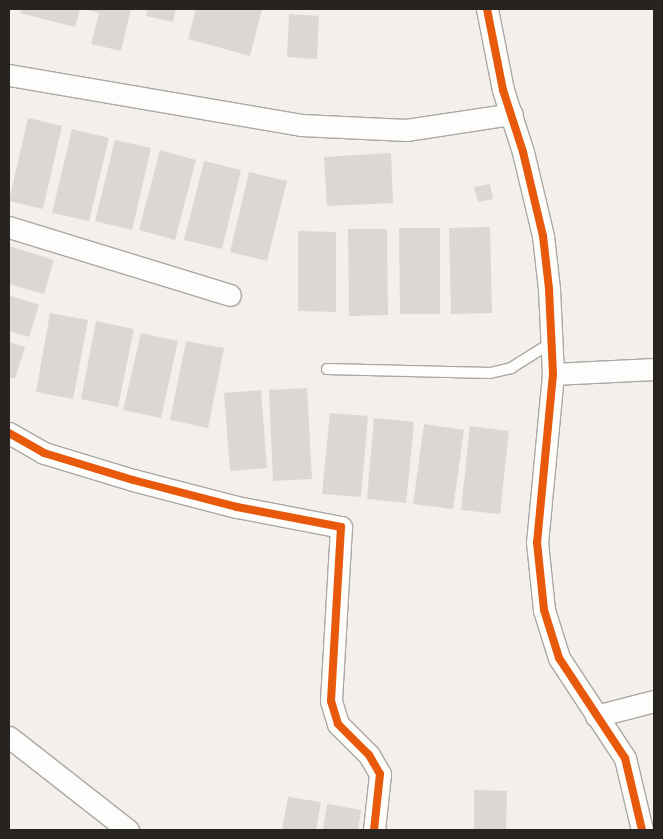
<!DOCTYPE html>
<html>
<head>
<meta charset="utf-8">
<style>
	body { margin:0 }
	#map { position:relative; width:663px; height:839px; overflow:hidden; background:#f4efeb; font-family:Inter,sans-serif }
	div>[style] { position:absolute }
	.building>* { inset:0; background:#dbd7d4 }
	.roads { filter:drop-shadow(1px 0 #aba7a5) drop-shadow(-1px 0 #aba7a5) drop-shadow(0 1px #aba7a5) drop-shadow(0 -1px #aba7a5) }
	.service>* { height:10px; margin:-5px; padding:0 5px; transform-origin:5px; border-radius:5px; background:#fdfdfc }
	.minor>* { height:21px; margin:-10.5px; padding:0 10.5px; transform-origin:10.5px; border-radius:10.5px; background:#fdfdfc }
	.cycleway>* { height:8px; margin:-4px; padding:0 4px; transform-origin:4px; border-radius:4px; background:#e8590c }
	span { translate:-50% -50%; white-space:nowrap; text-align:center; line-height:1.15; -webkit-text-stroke:4px #fff; paint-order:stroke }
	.frame { position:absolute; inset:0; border:10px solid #272321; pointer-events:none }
</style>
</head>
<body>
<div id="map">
	<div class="building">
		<i style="clip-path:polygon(21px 9px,80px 9px,75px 27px,20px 13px)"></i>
		<i style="clip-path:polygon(84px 9px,131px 9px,121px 51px,91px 44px,99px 13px)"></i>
		<i style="clip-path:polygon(148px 9px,176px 9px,173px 22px,146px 16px)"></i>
		<i style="clip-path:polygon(196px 9px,262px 9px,250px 56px,188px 39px)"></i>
		<i style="clip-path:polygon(289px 14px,319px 16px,317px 59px,287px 57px)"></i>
		<i style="clip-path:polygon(28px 118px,62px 126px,43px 209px,9px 201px)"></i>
		<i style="clip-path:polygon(72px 129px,109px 138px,89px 221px,52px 213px)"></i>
		<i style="clip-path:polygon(115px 140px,151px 148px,132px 230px,95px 221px)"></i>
		<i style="clip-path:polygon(160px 150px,196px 160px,175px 240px,139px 230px)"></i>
		<i style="clip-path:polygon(391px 153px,393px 203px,327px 206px,324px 157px)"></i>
		<i style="clip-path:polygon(204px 161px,241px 170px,222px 249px,184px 240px)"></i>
		<i style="clip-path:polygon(249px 172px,287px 181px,267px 261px,230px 252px)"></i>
		<i style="clip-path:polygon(490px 184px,493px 199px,478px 202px,474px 187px)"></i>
		<i style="clip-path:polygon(490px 227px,492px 313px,451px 314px,449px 228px)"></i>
		<i style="clip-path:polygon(399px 228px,440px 228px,440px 314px,400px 314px)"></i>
		<i style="clip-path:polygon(348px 229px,387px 229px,388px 315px,349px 316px)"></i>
		<i style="clip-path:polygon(298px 231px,336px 232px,336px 312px,298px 311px)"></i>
		<i style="clip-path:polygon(9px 246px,54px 260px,44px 294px,9px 284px)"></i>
		<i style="clip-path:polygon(9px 295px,39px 305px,29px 337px,9px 331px)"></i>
		<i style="clip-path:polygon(50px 313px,88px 320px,73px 399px,36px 392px)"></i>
		<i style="clip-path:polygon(96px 321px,134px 329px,118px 407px,81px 399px)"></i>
		<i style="clip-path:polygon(141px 333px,178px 341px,161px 418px,123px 410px)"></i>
		<i style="clip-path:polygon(186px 341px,224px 348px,208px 428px,170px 420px)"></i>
		<i style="clip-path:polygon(9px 342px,25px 347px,15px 379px,9px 377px)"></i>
		<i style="clip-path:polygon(307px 388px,312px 479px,273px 481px,269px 390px)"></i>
		<i style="clip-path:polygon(261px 390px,267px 468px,230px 471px,224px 393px)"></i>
		<i style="clip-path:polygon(330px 413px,368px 416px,361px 497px,322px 494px)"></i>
		<i style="clip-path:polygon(374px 418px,414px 422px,406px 503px,367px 499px)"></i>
		<i style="clip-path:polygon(424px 424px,464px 430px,453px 509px,413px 504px)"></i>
		<i style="clip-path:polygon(470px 426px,509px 431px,500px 514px,461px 510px)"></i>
		<i style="clip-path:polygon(474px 790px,507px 791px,506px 830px,474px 830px)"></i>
		<i style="clip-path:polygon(288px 797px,321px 802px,316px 830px,282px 830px)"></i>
		<i style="clip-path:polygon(327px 804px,361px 810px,358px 830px,323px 830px)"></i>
	</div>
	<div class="roads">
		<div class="service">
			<i style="left:327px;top:369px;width:163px;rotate:1.4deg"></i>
			<i style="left:490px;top:373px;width:22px;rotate:-13deg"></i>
			<i style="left:511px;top:368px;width:47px;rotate:-32deg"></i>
		</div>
		<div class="minor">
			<i style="left:487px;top:9px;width:83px;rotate:78.8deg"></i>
			<i style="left:503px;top:90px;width:65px;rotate:72.1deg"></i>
			<i style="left:523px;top:152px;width:86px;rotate:76.6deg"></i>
			<i style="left:543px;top:236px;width:53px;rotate:83.5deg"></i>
			<i style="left:549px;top:289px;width:85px;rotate:87.3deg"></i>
			<i style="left:553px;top:374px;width:169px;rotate:95.4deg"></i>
			<i style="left:537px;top:542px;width:68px;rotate:84.1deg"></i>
			<i style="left:544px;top:610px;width:50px;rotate:72.6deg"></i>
			<i style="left:559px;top:658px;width:120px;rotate:56.6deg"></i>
			<i style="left:625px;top:758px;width:74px;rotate:76.7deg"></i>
			<i style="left:9px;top:75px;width:296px;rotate:9.7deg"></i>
			<i style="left:301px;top:125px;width:105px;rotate:2.7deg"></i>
			<i style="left:406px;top:130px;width:107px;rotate:-8.6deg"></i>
			<i style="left:9px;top:227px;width:231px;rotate:17.1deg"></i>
			<i style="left:553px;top:374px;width:101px;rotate:-2.8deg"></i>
			<i style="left:9px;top:433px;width:40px;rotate:29.7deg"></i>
			<i style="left:44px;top:453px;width:93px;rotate:16.9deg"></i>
			<i style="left:133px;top:480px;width:107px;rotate:14.6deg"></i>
			<i style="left:237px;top:507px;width:106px;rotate:10.9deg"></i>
			<i style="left:341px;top:527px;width:174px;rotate:93.3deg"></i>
			<i style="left:331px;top:701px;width:24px;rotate:73deg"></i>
			<i style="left:338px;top:724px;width:44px;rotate:45deg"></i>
			<i style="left:369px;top:755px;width:22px;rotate:60deg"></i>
			<i style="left:380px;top:774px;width:56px;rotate:96.1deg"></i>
			<i style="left:596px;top:716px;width:60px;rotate:-14.5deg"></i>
			<i style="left:9px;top:737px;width:151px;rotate:38deg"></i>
		</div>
	</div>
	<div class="cycleway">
		<i style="left:487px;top:9px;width:83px;rotate:78.8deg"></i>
		<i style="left:503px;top:90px;width:65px;rotate:72.1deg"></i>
		<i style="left:523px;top:152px;width:86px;rotate:76.6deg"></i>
		<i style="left:543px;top:236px;width:53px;rotate:83.5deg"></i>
		<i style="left:549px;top:289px;width:85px;rotate:87.3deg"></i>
		<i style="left:553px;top:374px;width:169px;rotate:95.4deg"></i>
		<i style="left:537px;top:542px;width:68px;rotate:84.1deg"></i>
		<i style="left:544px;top:610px;width:50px;rotate:72.6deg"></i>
		<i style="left:559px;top:658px;width:120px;rotate:56.6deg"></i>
		<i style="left:625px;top:758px;width:74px;rotate:76.7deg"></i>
		<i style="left:9px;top:433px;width:40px;rotate:29.7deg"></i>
		<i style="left:44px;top:453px;width:93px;rotate:16.9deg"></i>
		<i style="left:133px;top:480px;width:107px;rotate:14.6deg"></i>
		<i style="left:237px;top:507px;width:106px;rotate:10.9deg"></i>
		<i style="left:341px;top:527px;width:174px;rotate:93.3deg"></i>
		<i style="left:331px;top:701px;width:24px;rotate:73deg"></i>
		<i style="left:338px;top:724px;width:44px;rotate:45deg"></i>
		<i style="left:369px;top:755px;width:22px;rotate:60deg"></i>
		<i style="left:380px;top:774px;width:56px;rotate:96.1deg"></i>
	</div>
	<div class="frame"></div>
</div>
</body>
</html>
